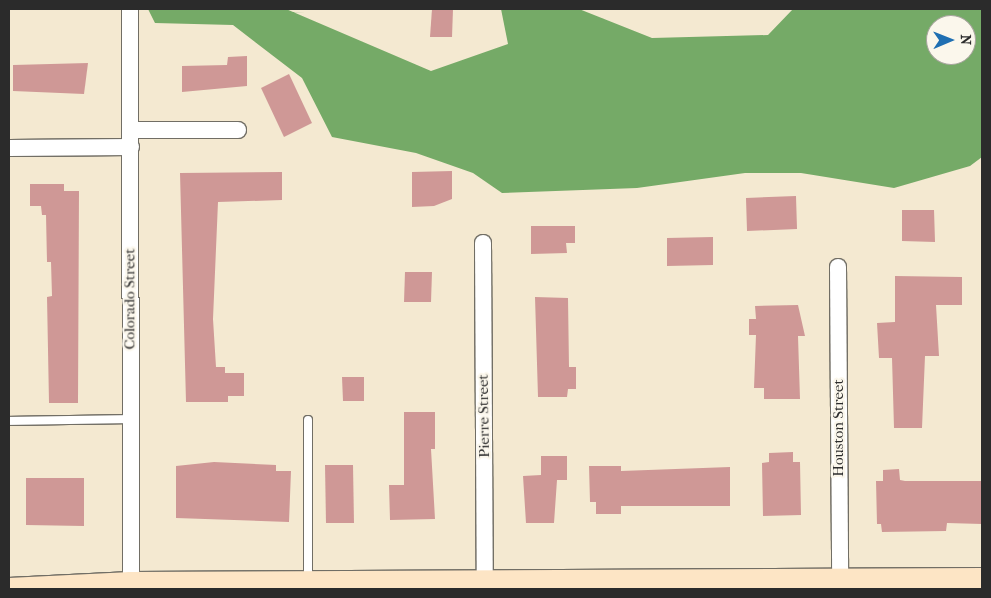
<!DOCTYPE html>
<html>
<head>
<meta charset="utf-8">
<style>
	body { margin:0 }
	#map { position:relative; width:991px; height:598px; overflow:hidden; background:#f4e9d1; font-family:"IM FELL French Canon",serif }
	div>[style] { position:absolute }
	.forest>* { inset:0; background:#75aa67 }
	.building>* { inset:0; background:#cf9896 }
	.roads { filter:drop-shadow(1px 0 #716e65) drop-shadow(-1px 0 #716e65) drop-shadow(0 1px #716e65) drop-shadow(0 -1px #716e65) }
	.lane>* { height:8px; margin:-4px; padding:0 4px; transform-origin:4px; border-radius:4px; background:#fff }
	.street>* { height:16px; margin:-8px; padding:0 8px; transform-origin:8px; border-radius:8px; background:#fff }
	.secondary>* { height:22px; margin:-11px; padding:0 11px; transform-origin:11px; border-radius:11px; background:#fde5c5 }
	span { translate:-50% -50%; white-space:nowrap; text-align:center; line-height:1.15; -webkit-text-stroke:4.5px #fbf7ec; paint-order:stroke }
	.street-label { font-size:15px; color:#2b2b2b }
	.frame { position:absolute; inset:0; border:10px solid #2b2b2b; pointer-events:none }
	.north { position:absolute; left:926px; top:15px; width:50px; height:50px; box-sizing:border-box; background:#fbf7ec; border:1px solid #a8a59f; border-radius:50%; rotate:89deg; font-size:14px; font-weight:700; line-height:20px; text-align:center; color:#2b2b2b }
	.north::after { content:''; display:block; margin:auto; width:18px; height:22px; background:#1f6fb2; clip-path:polygon(50% 0,100% 100%,50% 72%,0 100%) }
</style>
</head>
<body>
<div id="map">
	<div class="forest">
		<i style="clip-path:polygon(evenodd,148px 9px,286px 9px,431px 71px,508px 44px,501px 9px,579px 9px,652px 38px,768px 35px,793px 9px,982px 9px,982px 157px,970px 166px,894px 188px,801px 173px,745px 173px,637px 188px,502px 193px,473px 173px,416px 153px,332px 137px,302px 78px,233px 25px,155px 23px,148px 9px,936px 25px,966px 25px,966px 55px,936px 55px,936px 25px)"></i>
	</div>
	<div class="building">
		<i style="clip-path:polygon(432px 9px,453px 9px,452px 37px,430px 37px)"></i>
		<i style="clip-path:polygon(247px 56px,247px 86px,182px 92px,182px 66px,227px 65px,228px 57px)"></i>
		<i style="clip-path:polygon(88px 63px,84px 94px,13px 91px,13px 65px)"></i>
		<i style="clip-path:polygon(289px 74px,312px 123px,284px 137px,261px 88px)"></i>
		<i style="clip-path:polygon(452px 171px,452px 199px,434px 206px,412px 207px,412px 172px)"></i>
		<i style="clip-path:polygon(282px 172px,282px 200px,218px 202px,213px 319px,216px 367px,225px 367px,225px 373px,244px 373px,244px 396px,228px 396px,228px 402px,186px 402px,180px 173px)"></i>
		<i style="clip-path:polygon(30px 184px,64px 184px,64px 191px,79px 191px,78px 403px,49px 403px,47px 297px,52px 296px,51px 262px,47px 262px,46px 215px,42px 215px,41px 206px,30px 206px)"></i>
		<i style="clip-path:polygon(796px 196px,797px 229px,747px 231px,746px 198px)"></i>
		<i style="clip-path:polygon(902px 210px,934px 210px,935px 242px,902px 241px)"></i>
		<i style="clip-path:polygon(531px 226px,575px 226px,575px 243px,566px 243px,567px 253px,531px 254px)"></i>
		<i style="clip-path:polygon(713px 237px,713px 265px,667px 266px,667px 238px)"></i>
		<i style="clip-path:polygon(405px 272px,432px 272px,431px 302px,404px 302px)"></i>
		<i style="clip-path:polygon(895px 276px,962px 277px,962px 305px,936px 305px,939px 356px,925px 356px,922px 428px,894px 428px,892px 358px,879px 358px,877px 323px,895px 322px)"></i>
		<i style="clip-path:polygon(535px 297px,568px 298px,569px 367px,576px 367px,576px 389px,568px 389px,567px 397px,538px 397px)"></i>
		<i style="clip-path:polygon(798px 305px,805px 336px,798px 336px,800px 399px,764px 399px,764px 388px,754px 388px,756px 335px,749px 335px,749px 319px,756px 319px,755px 306px)"></i>
		<i style="clip-path:polygon(342px 377px,364px 377px,364px 401px,343px 401px)"></i>
		<i style="clip-path:polygon(404px 412px,435px 412px,435px 449px,431px 449px,435px 519px,390px 520px,389px 485px,404px 485px)"></i>
		<i style="clip-path:polygon(793px 452px,793px 462px,800px 462px,801px 515px,763px 516px,762px 463px,769px 462px,769px 453px)"></i>
		<i style="clip-path:polygon(541px 456px,567px 456px,567px 480px,557px 480px,554px 523px,526px 523px,523px 476px,541px 475px)"></i>
		<i style="clip-path:polygon(214px 462px,276px 465px,276px 471px,291px 471px,289px 522px,176px 518px,176px 466px)"></i>
		<i style="clip-path:polygon(325px 465px,353px 465px,354px 523px,326px 523px)"></i>
		<i style="clip-path:polygon(589px 466px,621px 466px,621px 471px,730px 467px,730px 506px,621px 506px,621px 514px,596px 514px,596px 502px,590px 502px)"></i>
		<i style="clip-path:polygon(899px 469px,900px 480px,905px 481px,982px 481px,982px 524px,947px 523px,946px 531px,882px 532px,881px 524px,877px 524px,876px 481px,883px 481px,883px 470px)"></i>
		<i style="clip-path:polygon(26px 478px,84px 478px,84px 526px,26px 525px)"></i>
	</div>
	<div class="roads">
		<div class="lane">
			<i style="left:308px;top:420px;width:160px;rotate:90deg"></i>
			<i style="left:9px;top:421px;width:121px;rotate:-0.9deg"></i>
		</div>
		<div class="street">
			<i style="left:130px;top:9px;width:580px;rotate:89.9deg"></i>
			<i style="left:131px;top:130px;width:107px"></i>
			<i style="left:9px;top:148px;width:122px;rotate:-0.5deg"></i>
			<i style="left:483px;top:243px;width:346px;rotate:89.7deg"></i>
			<i style="left:838px;top:267px;width:322px;rotate:89.6deg"></i>
		</div>
		<div class="secondary">
			<i style="left:9px;top:589px;width:122px;rotate:-2.8deg"></i>
			<i style="left:131px;top:583px;width:851px;rotate:-0.27deg"></i>
		</div>
	</div>
	<div class="street-label">
		<span style="left:130px;top:299px;rotate:-90deg">Colorado Street</span>
		<span style="left:484px;top:416px;rotate:-91deg">Pierre Street</span>
		<span style="left:839px;top:428px;rotate:-90deg">Houston Street</span>
	</div>
	<div class="frame"></div>
	<div class="north">N</div>
</div>
</body>
</html>
